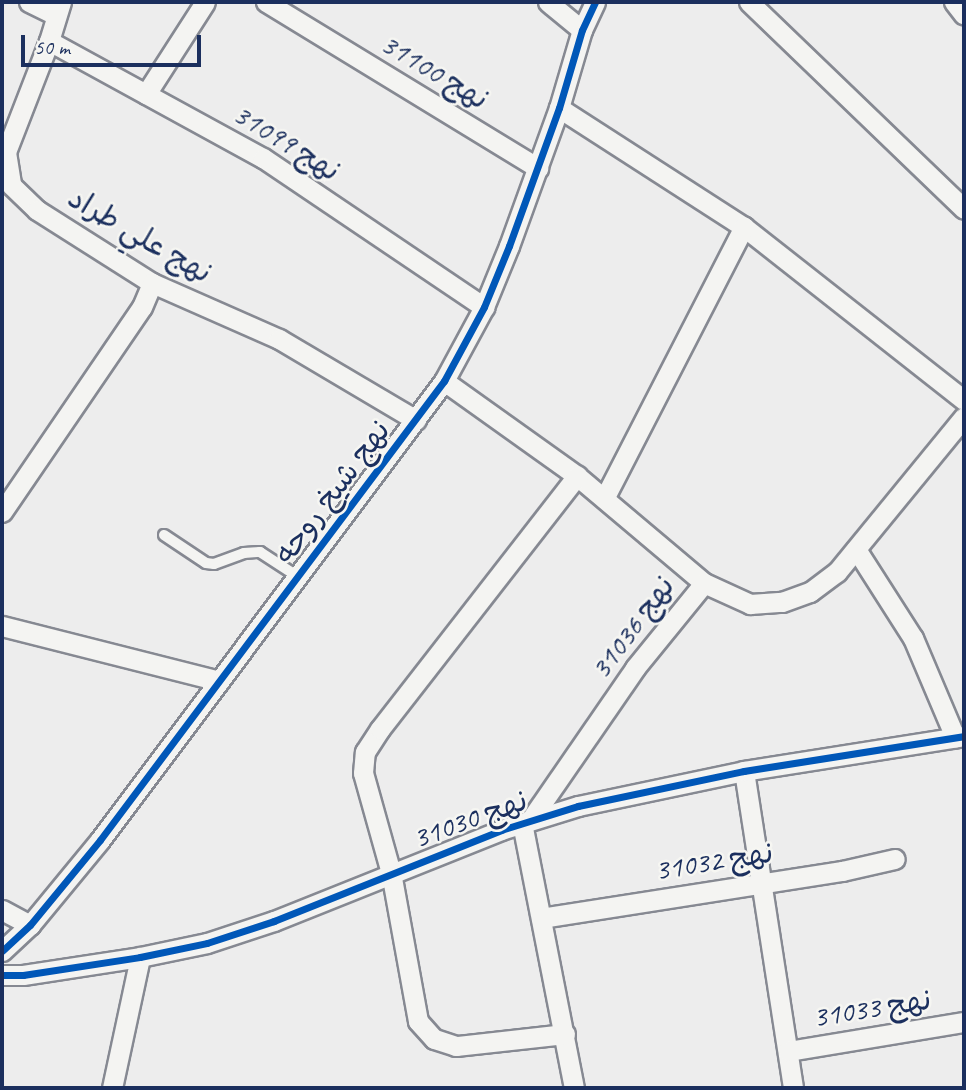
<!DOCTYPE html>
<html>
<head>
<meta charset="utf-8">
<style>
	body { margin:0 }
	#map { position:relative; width:966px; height:1090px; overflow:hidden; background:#ededed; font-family:Caveat,"Playpen Sans Arabic",sans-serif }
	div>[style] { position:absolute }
	.roads { filter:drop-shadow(2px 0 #868992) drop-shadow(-2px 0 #868992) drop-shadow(0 2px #868992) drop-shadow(0 -2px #868992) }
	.service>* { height:10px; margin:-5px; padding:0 5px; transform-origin:5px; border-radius:5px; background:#f4f4f2 }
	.minor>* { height:19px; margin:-9.5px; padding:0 9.5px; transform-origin:9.5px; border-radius:9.5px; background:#f4f4f2 }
	.cycleway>* { height:7px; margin:-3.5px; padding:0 3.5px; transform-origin:3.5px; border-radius:3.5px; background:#0057b8 }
	span { translate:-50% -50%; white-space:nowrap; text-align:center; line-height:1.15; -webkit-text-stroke:5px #f6f6f2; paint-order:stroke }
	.street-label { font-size:30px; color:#1b2f5e }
	.frame { position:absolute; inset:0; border:4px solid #1b2f5e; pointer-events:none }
	.scale { position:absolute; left:21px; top:35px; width:180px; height:32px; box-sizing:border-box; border:4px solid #1b2f5e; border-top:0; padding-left:9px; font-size:21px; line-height:24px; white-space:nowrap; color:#1b2f5e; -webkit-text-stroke:5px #f6f6f2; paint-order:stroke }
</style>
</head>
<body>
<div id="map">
	<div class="roads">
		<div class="service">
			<i style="left:164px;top:535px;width:50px;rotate:33.7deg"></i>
			<i style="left:206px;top:563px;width:8px;rotate:7deg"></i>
			<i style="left:214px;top:564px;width:32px;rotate:-20deg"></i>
			<i style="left:244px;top:553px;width:16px;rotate:-4deg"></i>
			<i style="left:260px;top:552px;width:44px;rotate:33deg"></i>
		</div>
		<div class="minor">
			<i style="left:29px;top:2px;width:30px;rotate:26deg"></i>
			<i style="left:61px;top:2px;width:41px;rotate:107.1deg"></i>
			<i style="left:49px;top:41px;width:119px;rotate:111.2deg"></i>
			<i style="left:6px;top:152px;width:33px;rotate:81deg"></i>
			<i style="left:11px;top:185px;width:36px;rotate:44deg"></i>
			<i style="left:37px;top:210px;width:136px;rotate:32.4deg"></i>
			<i style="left:152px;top:283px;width:139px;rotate:23.8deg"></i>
			<i style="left:279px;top:339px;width:159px;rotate:30.6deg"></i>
			<i style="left:266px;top:2px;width:319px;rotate:31.4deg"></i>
			<i style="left:548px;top:2px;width:44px;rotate:39.5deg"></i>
			<i style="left:749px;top:2px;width:298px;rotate:43.9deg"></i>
			<i style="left:954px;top:2px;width:16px;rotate:52deg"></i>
			<i style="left:49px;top:41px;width:244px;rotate:28.7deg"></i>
			<i style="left:263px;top:158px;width:267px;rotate:34deg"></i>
			<i style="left:146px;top:94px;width:109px;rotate:-57.3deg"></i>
			<i style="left:559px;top:108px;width:220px;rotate:32.8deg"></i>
			<i style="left:744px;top:227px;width:280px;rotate:38.2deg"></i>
			<i style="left:444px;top:381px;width:163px;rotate:35.5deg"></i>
			<i style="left:577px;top:476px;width:166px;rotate:40.1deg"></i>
			<i style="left:605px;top:497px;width:304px;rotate:-62.8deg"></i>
			<i style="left:2px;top:512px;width:248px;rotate:-55.7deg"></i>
			<i style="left:142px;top:307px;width:26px;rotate:-67deg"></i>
			<i style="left:856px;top:549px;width:106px;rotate:57.4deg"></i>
			<i style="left:913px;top:638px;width:108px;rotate:67deg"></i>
			<i style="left:2px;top:626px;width:224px;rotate:14.2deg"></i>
			<i style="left:744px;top:771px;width:321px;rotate:81.2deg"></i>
			<i style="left:531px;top:819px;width:183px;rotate:-55.4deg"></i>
			<i style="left:635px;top:668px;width:109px;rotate:-50.9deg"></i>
			<i style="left:704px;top:583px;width:51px;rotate:24.5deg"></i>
			<i style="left:750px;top:604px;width:32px;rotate:-4deg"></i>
			<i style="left:782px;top:602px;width:30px;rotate:-20deg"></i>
			<i style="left:810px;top:592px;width:34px;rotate:-37deg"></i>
			<i style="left:837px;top:572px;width:200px;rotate:-50.7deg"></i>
			<i style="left:522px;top:823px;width:270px;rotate:78.9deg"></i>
			<i style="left:2px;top:910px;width:32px;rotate:28deg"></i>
			<i style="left:541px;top:918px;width:305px;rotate:-8.9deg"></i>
			<i style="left:842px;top:871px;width:54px;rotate:-12.8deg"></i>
			<i style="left:2px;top:951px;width:38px;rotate:-43deg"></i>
			<i style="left:30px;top:925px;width:110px;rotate:-50.5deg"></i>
			<i style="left:100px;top:840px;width:574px;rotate:-53.15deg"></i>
			<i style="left:444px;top:381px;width:84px;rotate:-61.6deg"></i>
			<i style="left:484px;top:307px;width:66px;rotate:-67.7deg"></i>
			<i style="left:509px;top:246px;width:147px;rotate:-70.1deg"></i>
			<i style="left:559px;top:108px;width:81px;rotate:-73.6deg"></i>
			<i style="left:582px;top:30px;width:31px;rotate:-65deg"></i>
			<i style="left:2px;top:975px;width:21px"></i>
			<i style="left:23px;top:975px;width:118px;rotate:-8.7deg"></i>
			<i style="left:140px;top:957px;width:68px;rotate:-11.8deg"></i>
			<i style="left:207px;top:943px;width:71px;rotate:-18.2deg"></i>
			<i style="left:274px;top:921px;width:245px;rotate:-21.8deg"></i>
			<i style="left:501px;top:830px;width:81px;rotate:-17.3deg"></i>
			<i style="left:578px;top:806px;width:170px;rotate:-11.9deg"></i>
			<i style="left:744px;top:771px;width:223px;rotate:-9deg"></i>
			<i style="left:565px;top:1034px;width:110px;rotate:173.7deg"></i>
			<i style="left:456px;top:1046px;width:23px;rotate:-162deg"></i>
			<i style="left:434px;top:1039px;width:24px;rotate:-132deg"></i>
			<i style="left:418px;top:1021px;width:150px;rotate:-100.3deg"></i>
			<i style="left:391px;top:873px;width:104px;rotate:-105.6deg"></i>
			<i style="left:363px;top:773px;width:21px;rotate:-85deg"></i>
			<i style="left:365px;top:752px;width:27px;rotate:-57deg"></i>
			<i style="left:380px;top:729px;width:321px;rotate:-52.1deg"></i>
			<i style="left:788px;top:1051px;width:178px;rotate:-9.4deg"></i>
			<i style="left:112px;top:1088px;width:134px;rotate:-77.9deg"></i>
		</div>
	</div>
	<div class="cycleway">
		<i style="left:2px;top:951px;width:38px;rotate:-43deg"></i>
		<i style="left:30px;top:925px;width:110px;rotate:-50.5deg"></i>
		<i style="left:100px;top:840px;width:574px;rotate:-53.15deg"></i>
		<i style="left:444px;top:381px;width:84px;rotate:-61.6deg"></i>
		<i style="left:484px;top:307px;width:66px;rotate:-67.7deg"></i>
		<i style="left:509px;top:246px;width:147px;rotate:-70.1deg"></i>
		<i style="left:559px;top:108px;width:81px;rotate:-73.6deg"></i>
		<i style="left:582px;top:30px;width:31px;rotate:-65deg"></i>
		<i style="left:2px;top:975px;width:21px"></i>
		<i style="left:23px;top:975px;width:118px;rotate:-8.7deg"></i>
		<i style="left:140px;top:957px;width:68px;rotate:-11.8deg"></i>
		<i style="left:207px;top:943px;width:71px;rotate:-18.2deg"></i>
		<i style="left:274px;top:921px;width:245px;rotate:-21.8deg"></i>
		<i style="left:501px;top:830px;width:81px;rotate:-17.3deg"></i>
		<i style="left:578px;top:806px;width:170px;rotate:-11.9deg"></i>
		<i style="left:744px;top:771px;width:223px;rotate:-9deg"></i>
	</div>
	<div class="street-label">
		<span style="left:435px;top:71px;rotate:31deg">نهج 31100</span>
		<span style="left:287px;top:142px;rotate:32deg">نهج 31099</span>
		<span style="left:140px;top:235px;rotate:30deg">نهج علي طراد</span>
		<span style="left:332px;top:492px;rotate:-53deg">نهج شيخ روحه</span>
		<span style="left:632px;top:627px;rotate:-53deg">نهج 31036</span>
		<span style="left:470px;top:819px;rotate:-20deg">نهج 31030</span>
		<span style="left:714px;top:861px;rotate:-9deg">نهج 31032</span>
		<span style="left:872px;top:1008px;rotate:-9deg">نهج 31033</span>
	</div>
	<div class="frame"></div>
	<div class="scale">50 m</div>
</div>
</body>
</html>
